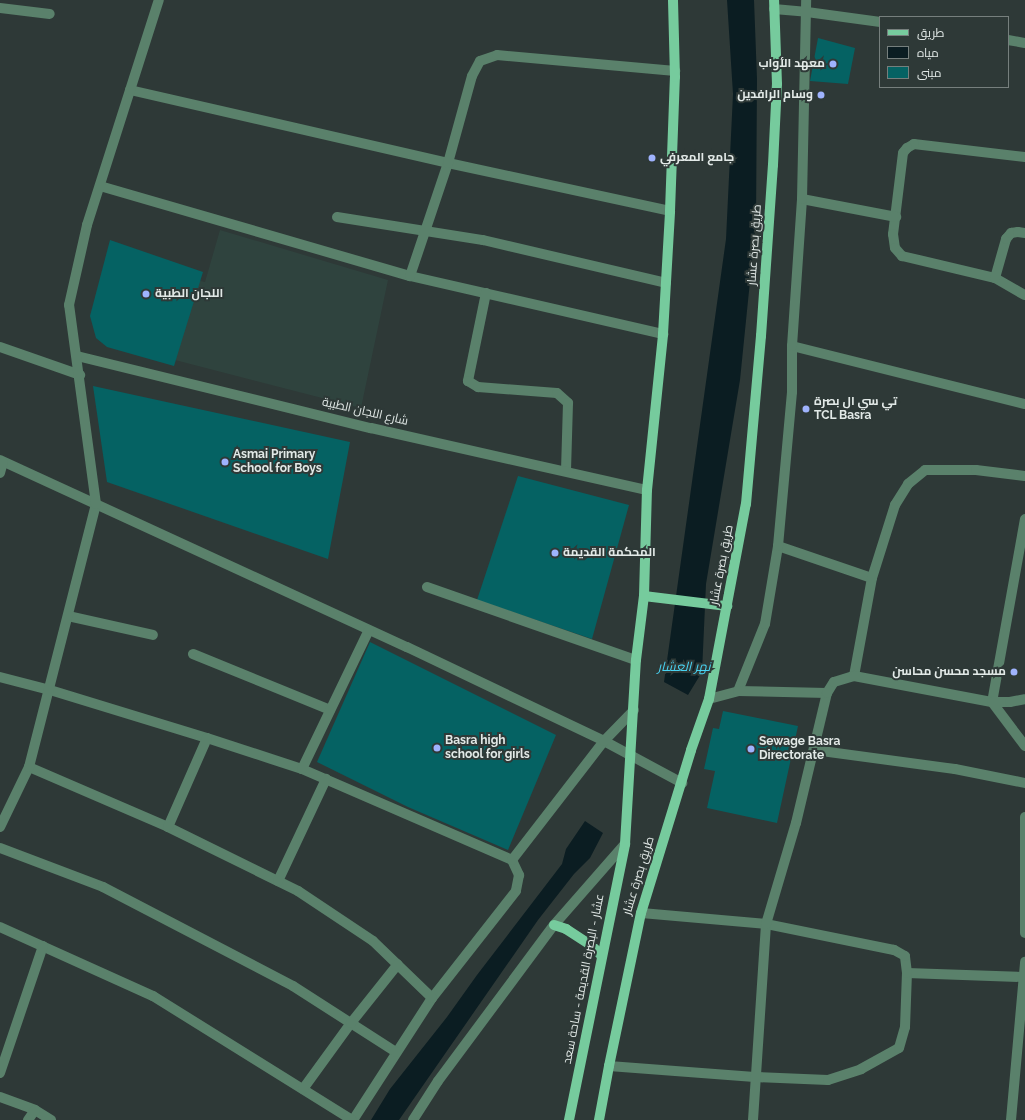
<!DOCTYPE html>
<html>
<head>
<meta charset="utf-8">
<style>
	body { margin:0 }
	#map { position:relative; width:1025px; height:1120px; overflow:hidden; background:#2e3937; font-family:Raleway,Cairo,sans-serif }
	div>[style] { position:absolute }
	.built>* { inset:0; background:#2f433e }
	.water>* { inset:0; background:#0b1d22 }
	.building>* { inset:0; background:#056263 }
	.minor>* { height:10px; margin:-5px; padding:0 5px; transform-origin:5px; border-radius:5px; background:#5a816b }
	.major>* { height:10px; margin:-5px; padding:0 5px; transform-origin:5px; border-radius:5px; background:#76cb9d }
	.dots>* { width:11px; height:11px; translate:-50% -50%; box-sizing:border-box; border:2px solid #2e3937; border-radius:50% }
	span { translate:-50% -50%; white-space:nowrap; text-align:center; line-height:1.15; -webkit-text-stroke:4px #2e3937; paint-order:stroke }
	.poi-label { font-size:12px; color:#e2e9e7; font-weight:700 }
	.right { translate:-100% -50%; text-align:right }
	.left { translate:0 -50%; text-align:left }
	.street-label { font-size:12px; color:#e2e9e7 }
	.water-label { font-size:13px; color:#49d5f4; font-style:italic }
	.legend { position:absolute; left:879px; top:16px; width:130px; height:72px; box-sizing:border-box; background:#2e3937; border:1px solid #767f7d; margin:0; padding:5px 7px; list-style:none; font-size:12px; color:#e2e9e7 }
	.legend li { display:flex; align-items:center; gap:8px; height:20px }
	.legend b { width:20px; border:1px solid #767f7d }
</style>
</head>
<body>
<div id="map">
	<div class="built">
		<i style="clip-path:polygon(220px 230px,388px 280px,361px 408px,175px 360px,196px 280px,205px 282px)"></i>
	</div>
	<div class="water">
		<i style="clip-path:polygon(727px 0,754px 0,757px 79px,756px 222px,740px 380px,706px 584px,702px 672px,688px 695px,664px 682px,726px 239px,733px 94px)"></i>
		<i style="clip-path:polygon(585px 821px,603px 833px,590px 858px,574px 874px,538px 920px,399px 1120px,371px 1120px,390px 1089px,447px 1017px,477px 975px,562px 864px,566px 849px)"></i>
	</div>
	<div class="building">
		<i style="clip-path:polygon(818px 38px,855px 48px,848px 84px,810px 81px)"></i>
		<i style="clip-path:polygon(110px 240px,203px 272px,174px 366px,107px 347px,96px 338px,90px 316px)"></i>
		<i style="clip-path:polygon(93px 386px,350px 442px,328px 559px,107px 482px)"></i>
		<i style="clip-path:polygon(518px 476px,629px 505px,592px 639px,477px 600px)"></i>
		<i style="clip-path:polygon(370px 642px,556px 735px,508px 850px,408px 807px,317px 762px)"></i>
		<i style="clip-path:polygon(723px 711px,798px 726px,777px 823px,707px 808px,715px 771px,704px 769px,713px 728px,719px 729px)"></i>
	</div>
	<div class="minor">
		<i style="left:0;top:8px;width:50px;rotate:6.8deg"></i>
		<i style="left:774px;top:9px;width:33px;rotate:5deg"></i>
		<i style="left:807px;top:12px;width:74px;rotate:7.8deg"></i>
		<i style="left:1008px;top:40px;width:17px;rotate:10deg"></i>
		<i style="left:130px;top:90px;width:326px;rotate:12.9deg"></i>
		<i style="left:448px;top:163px;width:227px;rotate:12.2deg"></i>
		<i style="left:1025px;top:157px;width:112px;rotate:-173.3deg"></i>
		<i style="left:914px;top:144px;width:8px;rotate:150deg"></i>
		<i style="left:907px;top:148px;width:6px;rotate:129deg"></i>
		<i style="left:903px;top:153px;width:82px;rotate:97deg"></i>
		<i style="left:893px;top:234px;width:14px;rotate:82deg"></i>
		<i style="left:895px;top:248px;width:11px;rotate:49deg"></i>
		<i style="left:902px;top:256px;width:96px;rotate:13.3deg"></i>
		<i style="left:995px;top:278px;width:34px;rotate:30deg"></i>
		<i style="left:100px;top:186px;width:323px;rotate:16.2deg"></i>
		<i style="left:410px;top:276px;width:260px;rotate:12.9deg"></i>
		<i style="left:802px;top:199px;width:96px;rotate:10.8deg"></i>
		<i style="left:337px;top:217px;width:148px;rotate:9deg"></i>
		<i style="left:483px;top:240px;width:188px;rotate:13.2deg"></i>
		<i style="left:410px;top:276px;width:119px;rotate:-71.4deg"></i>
		<i style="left:448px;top:163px;width:90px;rotate:-74.6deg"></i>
		<i style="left:472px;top:76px;width:17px;rotate:-62deg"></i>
		<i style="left:480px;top:61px;width:18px;rotate:-19deg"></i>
		<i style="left:497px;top:55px;width:179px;rotate:5.1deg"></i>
		<i style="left:995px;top:278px;width:41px;rotate:-74.2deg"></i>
		<i style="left:1006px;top:239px;width:8px;rotate:-50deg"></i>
		<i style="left:1011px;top:233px;width:7px;rotate:-8deg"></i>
		<i style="left:1018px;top:232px;width:7px;rotate:8deg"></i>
		<i style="left:486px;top:293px;width:90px;rotate:101.6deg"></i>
		<i style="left:468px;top:381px;width:12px;rotate:31deg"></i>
		<i style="left:478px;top:387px;width:79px;rotate:4.3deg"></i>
		<i style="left:557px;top:393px;width:15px;rotate:42deg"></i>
		<i style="left:568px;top:403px;width:68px;rotate:91.7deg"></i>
		<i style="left:792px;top:346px;width:240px;rotate:14deg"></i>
		<i style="left:0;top:347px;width:85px;rotate:19.3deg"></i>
		<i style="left:77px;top:356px;width:303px;rotate:13.8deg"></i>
		<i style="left:371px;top:428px;width:283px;rotate:12.7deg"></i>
		<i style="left:0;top:460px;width:448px;rotate:24.7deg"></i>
		<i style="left:407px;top:647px;width:218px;rotate:25.5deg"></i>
		<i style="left:604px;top:741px;width:89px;rotate:28.3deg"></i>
		<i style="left:0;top:473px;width:11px;rotate:-75deg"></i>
		<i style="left:1025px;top:519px;width:186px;rotate:100.2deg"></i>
		<i style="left:992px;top:702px;width:55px;rotate:53.1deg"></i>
		<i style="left:778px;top:546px;width:99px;rotate:18.8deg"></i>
		<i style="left:427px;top:587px;width:221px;rotate:19.3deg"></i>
		<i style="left:68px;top:616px;width:87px;rotate:12.6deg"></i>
		<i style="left:193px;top:654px;width:148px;rotate:22.2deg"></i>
		<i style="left:854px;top:676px;width:100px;rotate:-79.6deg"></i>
		<i style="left:872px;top:578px;width:77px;rotate:-72.5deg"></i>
		<i style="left:895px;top:505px;width:25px;rotate:-58deg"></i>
		<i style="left:908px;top:484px;width:22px;rotate:-39deg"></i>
		<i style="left:925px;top:470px;width:51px"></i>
		<i style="left:976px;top:470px;width:49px;rotate:7deg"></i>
		<i style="left:0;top:677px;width:52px;rotate:14.6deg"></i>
		<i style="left:50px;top:690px;width:164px;rotate:17deg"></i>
		<i style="left:207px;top:738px;width:100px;rotate:18.1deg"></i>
		<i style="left:302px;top:769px;width:229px;rotate:23.4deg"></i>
		<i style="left:512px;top:860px;width:17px;rotate:65deg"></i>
		<i style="left:519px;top:875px;width:16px;rotate:101deg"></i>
		<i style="left:516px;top:891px;width:136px;rotate:128.1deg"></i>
		<i style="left:432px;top:998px;width:145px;rotate:122.9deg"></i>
		<i style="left:738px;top:691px;width:72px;rotate:-68.1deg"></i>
		<i style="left:765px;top:624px;width:79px;rotate:-80.5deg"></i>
		<i style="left:778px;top:546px;width:155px;rotate:-84.8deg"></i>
		<i style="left:792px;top:392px;width:46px;rotate:-90deg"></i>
		<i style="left:792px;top:346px;width:147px;rotate:-86.1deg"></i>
		<i style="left:802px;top:199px;width:199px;rotate:-88.8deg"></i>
		<i style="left:709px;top:699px;width:30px;rotate:-15deg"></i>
		<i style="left:738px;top:691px;width:89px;rotate:1.3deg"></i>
		<i style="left:814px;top:750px;width:142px;rotate:7.7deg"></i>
		<i style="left:955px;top:769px;width:71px;rotate:11.3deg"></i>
		<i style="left:29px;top:767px;width:151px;rotate:23.3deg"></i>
		<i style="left:168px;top:827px;width:145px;rotate:26.2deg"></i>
		<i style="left:298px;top:891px;width:90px;rotate:33.7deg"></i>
		<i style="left:373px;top:941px;width:82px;rotate:44deg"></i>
		<i style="left:302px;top:769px;width:154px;rotate:-64.3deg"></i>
		<i style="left:1025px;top:817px;width:116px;rotate:90deg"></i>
		<i style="left:0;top:827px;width:67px;rotate:-64.2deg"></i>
		<i style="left:29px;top:767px;width:271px;rotate:-75.7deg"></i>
		<i style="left:96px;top:504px;width:201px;rotate:-97.7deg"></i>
		<i style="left:69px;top:305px;width:82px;rotate:-77.3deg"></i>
		<i style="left:87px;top:225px;width:236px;rotate:-72.3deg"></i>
		<i style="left:168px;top:827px;width:97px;rotate:-66.3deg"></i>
		<i style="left:0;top:848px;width:110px;rotate:20.7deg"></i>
		<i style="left:103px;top:887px;width:214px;rotate:27.5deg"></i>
		<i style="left:293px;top:986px;width:122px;rotate:32.7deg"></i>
		<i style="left:512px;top:860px;width:150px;rotate:-52.3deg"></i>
		<i style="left:604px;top:741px;width:43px;rotate:-45.9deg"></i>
		<i style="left:278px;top:881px;width:113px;rotate:-64.8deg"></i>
		<i style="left:0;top:927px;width:168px;rotate:24.3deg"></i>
		<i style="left:153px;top:996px;width:234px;rotate:31.9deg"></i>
		<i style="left:907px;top:973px;width:117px;rotate:2deg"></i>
		<i style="left:609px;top:1066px;width:146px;rotate:4.3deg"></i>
		<i style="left:755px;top:1077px;width:73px;rotate:2.4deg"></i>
		<i style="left:828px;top:1080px;width:35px;rotate:-18deg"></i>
		<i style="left:861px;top:1069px;width:43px;rotate:-28.9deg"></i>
		<i style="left:899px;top:1048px;width:22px;rotate:-74deg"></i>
		<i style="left:905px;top:1027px;width:54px;rotate:-87.9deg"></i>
		<i style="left:907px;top:973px;width:17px;rotate:-97deg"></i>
		<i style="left:905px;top:956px;width:13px;rotate:-151deg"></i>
		<i style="left:894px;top:950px;width:131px;rotate:-168.5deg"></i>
		<i style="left:766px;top:924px;width:125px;rotate:-175deg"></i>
		<i style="left:0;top:1073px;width:134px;rotate:-71.3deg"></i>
		<i style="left:303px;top:1089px;width:82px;rotate:-54deg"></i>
		<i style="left:351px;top:1023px;width:75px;rotate:-51.5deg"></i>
		<i style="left:0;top:1097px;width:37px;rotate:20deg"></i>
		<i style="left:35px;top:1110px;width:19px;rotate:32deg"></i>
		<i style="left:28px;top:1120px;width:12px;rotate:-55deg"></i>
		<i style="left:413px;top:1120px;width:46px;rotate:-57.3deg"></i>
		<i style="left:438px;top:1081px;width:194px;rotate:-53.4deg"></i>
		<i style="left:554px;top:925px;width:108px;rotate:-48.8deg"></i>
		<i style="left:753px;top:1120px;width:196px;rotate:-86.2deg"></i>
		<i style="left:766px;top:924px;width:105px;rotate:-73.5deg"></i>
		<i style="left:796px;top:823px;width:134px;rotate:-76.6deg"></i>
		<i style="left:827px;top:693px;width:13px;rotate:-58deg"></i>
		<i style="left:834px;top:682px;width:21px;rotate:-17deg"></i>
		<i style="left:854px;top:676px;width:140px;rotate:10.7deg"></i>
		<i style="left:992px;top:702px;width:18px"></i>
		<i style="left:1010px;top:702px;width:15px;rotate:-11deg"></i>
		<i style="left:1011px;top:1120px;width:159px;rotate:-84.9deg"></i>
	</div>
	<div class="major">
		<i style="left:644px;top:596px;width:84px;rotate:6.9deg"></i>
		<i style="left:554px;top:925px;width:13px;rotate:18deg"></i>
		<i style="left:566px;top:929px;width:30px;rotate:33deg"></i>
		<i style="left:591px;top:945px;width:14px;rotate:45deg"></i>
		<i style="left:569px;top:1120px;width:282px;rotate:-78.5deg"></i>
		<i style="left:625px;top:844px;width:184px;rotate:-86.6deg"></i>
		<i style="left:636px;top:660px;width:64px;rotate:-82.9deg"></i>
		<i style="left:644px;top:596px;width:106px;rotate:-88.4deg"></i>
		<i style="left:647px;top:490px;width:157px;rotate:-84.1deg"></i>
		<i style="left:663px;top:334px;width:123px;rotate:-86.7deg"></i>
		<i style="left:670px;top:211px;width:134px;rotate:-87.9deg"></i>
		<i style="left:675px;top:77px;width:77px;rotate:-91.5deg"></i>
		<i style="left:599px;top:1120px;width:55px;rotate:-79.5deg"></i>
		<i style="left:609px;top:1066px;width:156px;rotate:-78.2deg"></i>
		<i style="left:641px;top:913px;width:170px;rotate:-72.9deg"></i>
		<i style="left:691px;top:750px;width:54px;rotate:-70.6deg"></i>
		<i style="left:709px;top:699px;width:198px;rotate:-79.3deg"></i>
		<i style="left:746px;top:504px;width:169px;rotate:-84.9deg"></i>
		<i style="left:761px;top:336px;width:171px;rotate:-86deg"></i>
		<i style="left:773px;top:165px;width:81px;rotate:-87.2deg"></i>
		<i style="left:777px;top:84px;width:84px;rotate:-92deg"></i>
	</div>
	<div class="dots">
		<i style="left:833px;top:64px;background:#9fb3fd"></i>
		<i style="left:821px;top:95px;background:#9fb3fd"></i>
		<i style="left:652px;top:158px;background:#9fb3fd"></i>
		<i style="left:146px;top:294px;background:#9fb3fd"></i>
		<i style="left:806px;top:409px;background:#9fb3fd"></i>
		<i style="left:225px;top:462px;background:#9fb3fd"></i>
		<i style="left:555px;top:553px;background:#9fb3fd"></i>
		<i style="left:1014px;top:672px;background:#9fb3fd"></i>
		<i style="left:437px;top:748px;background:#9fb3fd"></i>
		<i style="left:751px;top:749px;background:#9fb3fd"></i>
	</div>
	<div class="poi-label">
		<span class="right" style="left:825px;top:64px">معهد الأواب</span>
		<span class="right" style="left:813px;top:95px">وسام الرافدين</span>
		<span class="left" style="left:660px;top:158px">جامع المعرفي</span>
		<span class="left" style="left:155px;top:294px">اللجان الطبية</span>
		<span class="left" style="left:814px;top:409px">تي سي ال بصرة<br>TCL Basra</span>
		<span class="left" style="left:233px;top:462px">Asmai Primary<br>School for Boys</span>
		<span class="left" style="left:563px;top:553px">المحكمة القديمة</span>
		<span class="right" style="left:1006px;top:672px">مسجد محسن محاسن</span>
		<span class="left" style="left:445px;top:748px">Basra high<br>school for girls</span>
		<span class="left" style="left:759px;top:749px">Sewage Basra<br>Directorate</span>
	</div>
	<div class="street-label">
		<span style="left:755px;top:245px;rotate:-86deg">طريق بصرة عشار</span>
		<span style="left:365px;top:412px;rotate:13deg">شارع اللجان الطبية</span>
		<span style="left:722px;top:565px;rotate:-79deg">طريق بصرة عشار</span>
		<span style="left:639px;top:876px;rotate:-73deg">طريق بصرة عشار</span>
		<span style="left:584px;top:979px;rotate:-79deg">عشار - البصرة القديمة - ساحة سعد</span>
	</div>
	<div class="water-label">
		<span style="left:684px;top:667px">نهر العشار</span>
	</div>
	<ul class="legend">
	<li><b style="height:5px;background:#76cb9d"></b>طريق</li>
	<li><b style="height:11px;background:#0b1d22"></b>مياه</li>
	<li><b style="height:11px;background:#056263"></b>مبنى</li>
	</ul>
</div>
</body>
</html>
